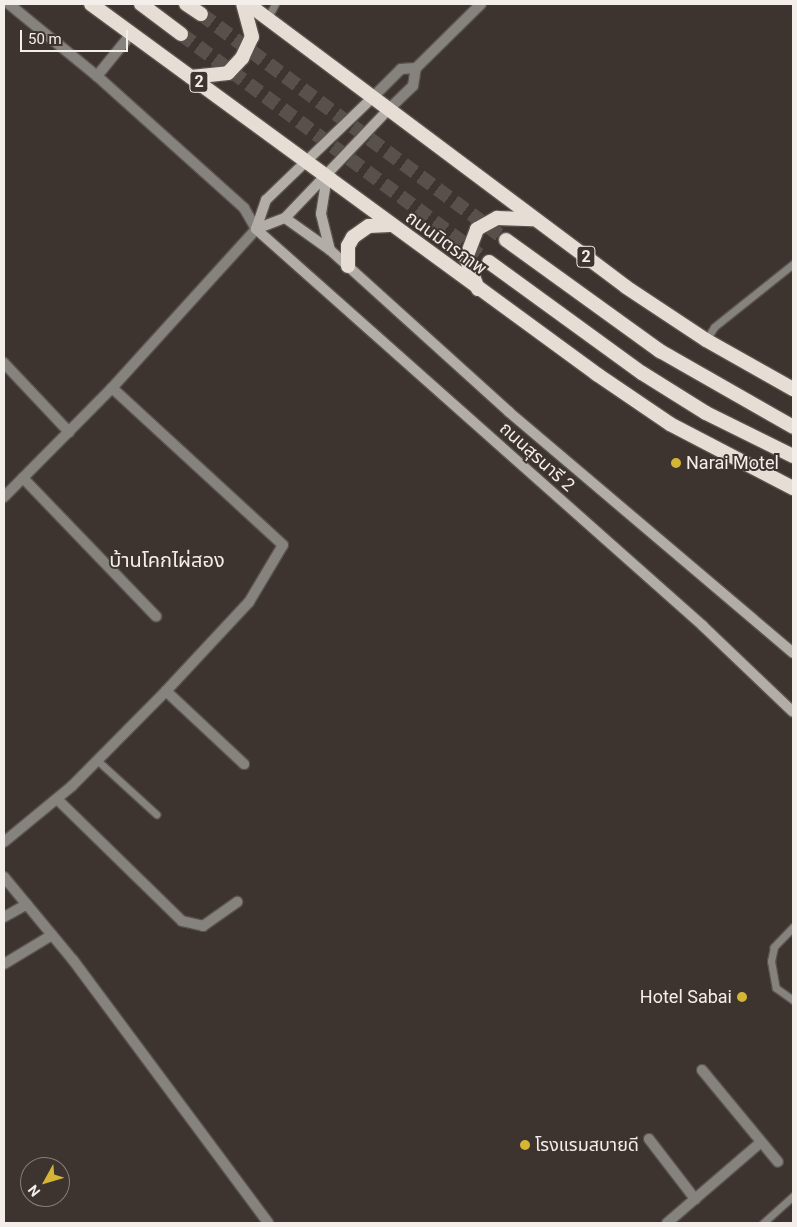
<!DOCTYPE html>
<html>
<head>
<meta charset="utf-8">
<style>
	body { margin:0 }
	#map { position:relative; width:797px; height:1227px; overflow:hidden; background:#3d342f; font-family:Roboto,"Noto Sans Thai",sans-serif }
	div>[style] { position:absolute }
	.trunk-tunnel>* { height:14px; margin-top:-7px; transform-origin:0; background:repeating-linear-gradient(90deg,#58504b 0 14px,transparent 0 21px) }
	.roads { filter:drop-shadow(1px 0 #5a524d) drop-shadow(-1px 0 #5a524d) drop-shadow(0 1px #5a524d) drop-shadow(0 -1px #5a524d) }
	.service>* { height:7px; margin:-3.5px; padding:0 3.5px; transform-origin:3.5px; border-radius:3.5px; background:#86837f }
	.minor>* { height:10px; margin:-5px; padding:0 5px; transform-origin:5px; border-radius:5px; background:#86837f }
	.tertiary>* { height:10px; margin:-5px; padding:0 5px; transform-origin:5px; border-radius:5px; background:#86837f }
	.secondary>* { height:10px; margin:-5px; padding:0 5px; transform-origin:5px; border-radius:5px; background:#b3ada8 }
	.trunk>* { height:14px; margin:-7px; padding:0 7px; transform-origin:7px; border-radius:7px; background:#e6ddd5 }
	.dots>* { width:14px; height:14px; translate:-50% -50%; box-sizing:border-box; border:2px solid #3d342f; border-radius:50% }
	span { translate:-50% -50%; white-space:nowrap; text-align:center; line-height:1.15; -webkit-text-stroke:4px #3d342f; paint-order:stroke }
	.shield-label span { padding:1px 4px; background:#3d342f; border:1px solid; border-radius:4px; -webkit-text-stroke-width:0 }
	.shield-label { font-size:16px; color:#f4eeeb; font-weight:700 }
	.street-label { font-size:18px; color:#f4eeeb }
	.poi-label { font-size:18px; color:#f4eeeb }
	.left { translate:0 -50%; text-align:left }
	.right { translate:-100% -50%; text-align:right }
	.quarter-label { font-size:20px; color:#f4eeeb }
	.frame { position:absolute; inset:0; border:5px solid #f4eeeb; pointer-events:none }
	.north { position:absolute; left:20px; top:1157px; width:50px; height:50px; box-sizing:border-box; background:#3d342f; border:1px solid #867e7a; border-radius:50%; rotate:231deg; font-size:14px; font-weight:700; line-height:20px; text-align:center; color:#f4eeeb }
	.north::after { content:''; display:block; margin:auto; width:18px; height:22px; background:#d5b535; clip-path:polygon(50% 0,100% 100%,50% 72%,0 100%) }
	.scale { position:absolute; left:20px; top:30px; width:108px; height:22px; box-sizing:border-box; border:2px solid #f4eeeb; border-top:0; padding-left:6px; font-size:15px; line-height:18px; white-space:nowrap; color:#f4eeeb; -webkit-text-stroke:4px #3d342f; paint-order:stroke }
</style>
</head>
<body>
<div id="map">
	<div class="trunk-tunnel">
		<i style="left:201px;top:14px;width:380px;rotate:36.5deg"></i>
		<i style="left:181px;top:34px;width:383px;rotate:36.5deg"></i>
	</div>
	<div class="roads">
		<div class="service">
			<i style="left:267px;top:19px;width:17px;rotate:-62deg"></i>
			<i style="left:706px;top:340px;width:15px;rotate:-58deg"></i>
			<i style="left:714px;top:327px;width:101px;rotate:-38.6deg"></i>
			<i style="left:98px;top:761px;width:79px;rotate:42.4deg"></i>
			<i style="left:793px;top:927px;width:28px;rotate:134deg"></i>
			<i style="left:774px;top:947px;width:14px;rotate:102deg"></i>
			<i style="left:771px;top:961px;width:27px;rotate:80deg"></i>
			<i style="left:776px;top:988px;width:21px;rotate:35deg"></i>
			<i style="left:763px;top:1223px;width:40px;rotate:-42deg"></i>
		</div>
		<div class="minor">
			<i style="left:9px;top:4px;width:114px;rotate:39.3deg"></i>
			<i style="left:97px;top:76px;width:198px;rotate:41.9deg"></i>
			<i style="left:244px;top:208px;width:24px;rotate:60deg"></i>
			<i style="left:97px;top:76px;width:55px;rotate:-50.9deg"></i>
			<i style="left:4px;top:363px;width:95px;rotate:46.7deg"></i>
			<i style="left:23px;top:478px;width:192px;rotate:46.1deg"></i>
			<i style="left:166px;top:691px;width:107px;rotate:43.1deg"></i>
			<i style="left:57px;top:799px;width:175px;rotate:44.3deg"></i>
			<i style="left:182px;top:921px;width:22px;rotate:13deg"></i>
			<i style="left:203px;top:926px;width:42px;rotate:-35.2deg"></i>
			<i style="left:4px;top:842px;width:88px;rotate:-39.5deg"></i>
			<i style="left:72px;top:786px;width:134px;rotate:-45.3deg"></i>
			<i style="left:166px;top:691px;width:122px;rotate:-47deg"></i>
			<i style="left:249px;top:602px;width:66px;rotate:-59.2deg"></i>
			<i style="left:283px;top:545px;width:232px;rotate:-137.4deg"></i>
			<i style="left:4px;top:917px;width:26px;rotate:-29deg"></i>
			<i style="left:4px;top:964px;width:56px;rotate:-31.1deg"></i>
			<i style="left:702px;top:1070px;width:119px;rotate:50.4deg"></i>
			<i style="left:649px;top:1139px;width:76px;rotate:52.5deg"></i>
			<i style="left:667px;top:1223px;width:123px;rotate:-40.7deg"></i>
		</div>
		<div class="tertiary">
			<i style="left:372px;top:98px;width:41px;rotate:-45deg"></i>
			<i style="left:401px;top:69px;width:15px;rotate:-4deg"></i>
			<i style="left:388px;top:110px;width:35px;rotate:-44deg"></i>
			<i style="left:413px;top:86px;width:18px;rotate:-81deg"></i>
			<i style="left:416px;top:68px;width:91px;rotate:-44.6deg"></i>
			<i style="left:4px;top:497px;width:153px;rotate:-45.3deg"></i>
			<i style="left:112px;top:388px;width:215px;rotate:-47.8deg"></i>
			<i style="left:4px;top:877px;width:108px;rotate:50.3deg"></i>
			<i style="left:73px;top:960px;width:327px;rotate:53.4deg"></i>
		</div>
		<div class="secondary">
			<i style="left:327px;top:176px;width:38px;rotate:99deg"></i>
			<i style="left:321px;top:214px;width:37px;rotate:76deg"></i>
			<i style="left:285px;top:218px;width:55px;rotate:35.4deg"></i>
			<i style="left:330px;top:250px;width:241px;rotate:42.1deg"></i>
			<i style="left:509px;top:412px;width:372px;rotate:40.3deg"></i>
			<i style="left:256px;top:229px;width:598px;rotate:41.61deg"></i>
			<i style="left:703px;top:626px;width:124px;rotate:43.7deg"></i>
			<i style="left:256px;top:229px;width:31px;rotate:-21deg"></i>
			<i style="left:285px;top:218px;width:149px;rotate:-46.4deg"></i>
			<i style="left:256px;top:229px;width:31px;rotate:-71deg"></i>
			<i style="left:266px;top:200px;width:147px;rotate:-43.9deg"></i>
		</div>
		<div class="trunk">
			<i style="left:91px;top:4px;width:628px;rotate:36.2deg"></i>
			<i style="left:598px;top:375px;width:87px;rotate:34.2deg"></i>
			<i style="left:670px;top:424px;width:139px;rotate:27.5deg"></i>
			<i style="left:141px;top:4px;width:50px;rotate:36.9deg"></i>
			<i style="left:186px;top:4px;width:18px;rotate:34deg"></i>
			<i style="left:248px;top:4px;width:472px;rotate:36.8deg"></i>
			<i style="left:626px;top:287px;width:96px;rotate:33.5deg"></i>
			<i style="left:706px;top:340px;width:100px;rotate:29.4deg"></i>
			<i style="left:191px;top:77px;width:37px;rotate:-6deg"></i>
			<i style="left:228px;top:73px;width:21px;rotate:-47deg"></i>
			<i style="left:242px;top:58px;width:23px;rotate:-65deg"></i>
			<i style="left:252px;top:37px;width:34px;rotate:-105deg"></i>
			<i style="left:506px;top:240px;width:190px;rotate:35.8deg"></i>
			<i style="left:660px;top:351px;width:153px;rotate:29.7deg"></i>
			<i style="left:489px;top:262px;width:189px;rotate:36deg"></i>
			<i style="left:642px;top:373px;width:75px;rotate:32deg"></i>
			<i style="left:706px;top:413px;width:97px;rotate:26.3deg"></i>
			<i style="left:348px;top:266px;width:20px;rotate:-90deg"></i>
			<i style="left:348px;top:246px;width:10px;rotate:-61deg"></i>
			<i style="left:353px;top:237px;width:19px;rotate:-35deg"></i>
			<i style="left:369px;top:226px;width:21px;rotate:-3deg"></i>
			<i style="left:478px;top:289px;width:33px;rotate:-111deg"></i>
			<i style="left:466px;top:258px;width:31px;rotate:-69deg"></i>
			<i style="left:477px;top:229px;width:23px;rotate:-29deg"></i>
			<i style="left:497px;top:218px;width:36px;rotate:2deg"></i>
		</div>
	</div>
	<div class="dots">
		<i style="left:676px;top:463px;background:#d5b535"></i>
		<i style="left:742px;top:997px;background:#d5b535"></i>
		<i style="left:525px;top:1145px;background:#d5b535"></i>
	</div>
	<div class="shield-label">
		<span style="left:199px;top:82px">2</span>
		<span style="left:586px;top:257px">2</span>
	</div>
	<div class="street-label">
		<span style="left:446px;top:243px;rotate:36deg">ถนนมิตรภาพ</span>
		<span style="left:537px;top:457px;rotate:42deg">ถนนสุรนารี 2</span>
	</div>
	<div class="poi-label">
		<span class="left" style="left:686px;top:463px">Narai Motel</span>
		<span class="right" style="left:732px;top:997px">Hotel Sabai</span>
		<span class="left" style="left:535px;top:1145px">โรงแรมสบายดี</span>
	</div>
	<div class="quarter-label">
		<span style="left:167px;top:560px">บ้านโคกไผ่สอง</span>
	</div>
	<div class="frame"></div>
	<div class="north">N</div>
	<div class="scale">50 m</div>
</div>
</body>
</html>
